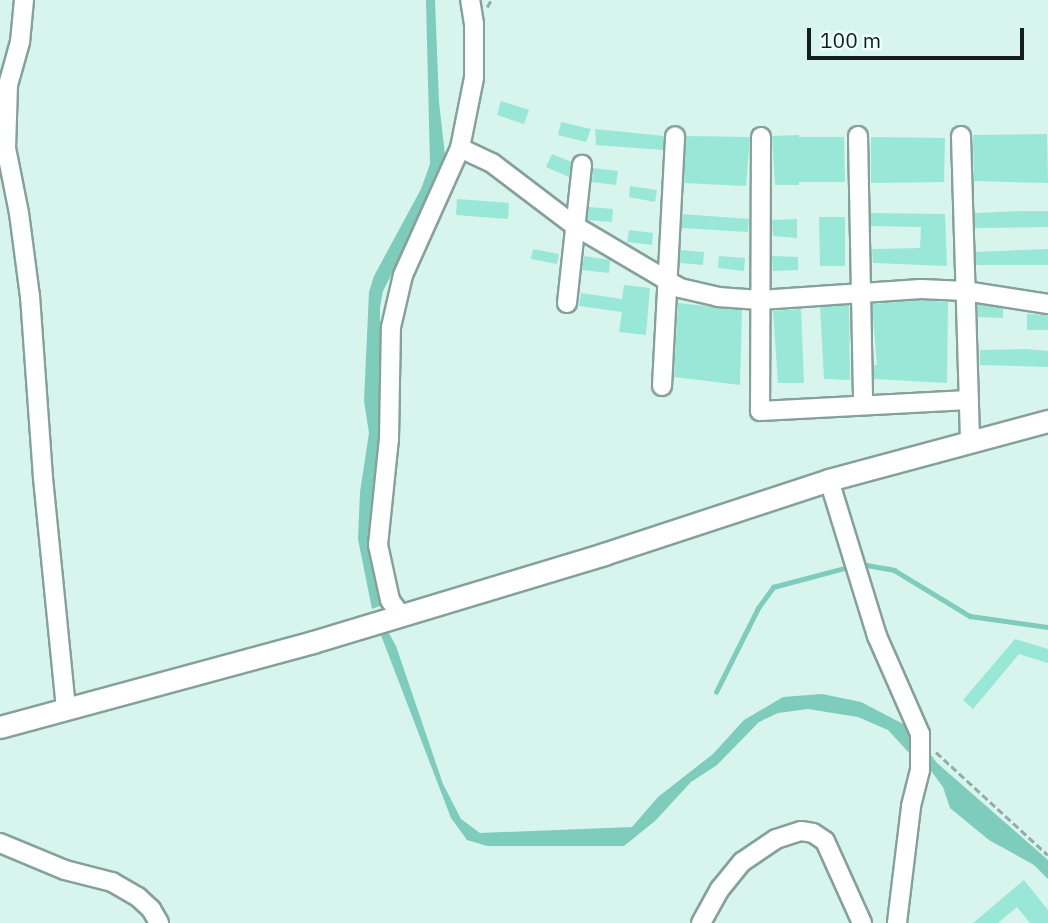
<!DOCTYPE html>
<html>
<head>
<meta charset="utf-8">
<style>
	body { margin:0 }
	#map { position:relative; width:1048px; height:923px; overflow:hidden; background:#d7f4ed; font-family:"IBM Plex Sans",sans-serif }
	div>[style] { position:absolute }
	.water>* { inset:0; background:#7eccbc }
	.stream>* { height:4.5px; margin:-2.25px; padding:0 2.25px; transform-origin:2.25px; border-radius:2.25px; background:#7eccbc }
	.building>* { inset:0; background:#99e8d7 }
	.path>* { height:2.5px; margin-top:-1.25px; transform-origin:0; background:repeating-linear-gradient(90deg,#95aca7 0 7px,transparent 0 10.5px) }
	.roads { filter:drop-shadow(2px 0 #85a19a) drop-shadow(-2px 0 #85a19a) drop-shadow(0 2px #85a19a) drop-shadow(0 -2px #85a19a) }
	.minor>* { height:18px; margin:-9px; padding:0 9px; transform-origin:9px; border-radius:9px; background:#fff }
	.tertiary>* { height:21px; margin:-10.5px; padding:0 10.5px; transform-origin:10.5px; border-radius:10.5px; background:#fff }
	span { translate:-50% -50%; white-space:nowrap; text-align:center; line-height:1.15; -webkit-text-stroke:6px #edfffa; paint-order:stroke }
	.scale { position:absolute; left:807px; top:28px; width:217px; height:32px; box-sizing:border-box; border:4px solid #131e1c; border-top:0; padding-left:9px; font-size:21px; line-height:24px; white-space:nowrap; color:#131e1c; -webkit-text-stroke:5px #edfffa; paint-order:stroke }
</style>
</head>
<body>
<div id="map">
	<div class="water">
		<i style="clip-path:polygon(426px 0,435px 0,439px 102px,445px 155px,442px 168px,426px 206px,383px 291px,380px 307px,380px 434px,370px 514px,370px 547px,380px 606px,372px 609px,358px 539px,360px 492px,369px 433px,364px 401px,369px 292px,374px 276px,421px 189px,430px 164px)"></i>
		<i style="clip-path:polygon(386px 628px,396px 646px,443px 784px,461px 819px,480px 833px,632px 827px,658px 797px,713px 754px,744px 720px,783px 697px,822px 694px,861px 702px,909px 727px,915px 742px,911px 755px,888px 730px,858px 717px,808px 709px,778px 713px,759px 722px,717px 765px,691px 782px,655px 821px,624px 846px,487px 846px,467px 840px,451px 818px,379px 630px)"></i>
		<i style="clip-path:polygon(928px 751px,937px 763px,1048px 860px,1048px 879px,1034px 865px,989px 840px,950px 808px,943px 787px,926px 764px)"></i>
	</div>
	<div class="stream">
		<i style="left:861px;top:564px;width:34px;rotate:10deg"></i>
		<i style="left:894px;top:570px;width:89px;rotate:31.2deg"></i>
		<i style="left:970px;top:616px;width:79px;rotate:8deg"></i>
		<i style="left:716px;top:692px;width:94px;rotate:-63.4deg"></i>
		<i style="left:758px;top:608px;width:26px;rotate:-54deg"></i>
		<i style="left:773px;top:587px;width:78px;rotate:-14.9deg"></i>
	</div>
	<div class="building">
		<i style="clip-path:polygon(501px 101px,529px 110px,524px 124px,497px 115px)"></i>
		<i style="clip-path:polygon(561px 122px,591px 129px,586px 142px,558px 135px)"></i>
		<i style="clip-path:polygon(595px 129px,664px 136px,663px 150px,596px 145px)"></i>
		<i style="clip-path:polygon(1047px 134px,1048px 183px,974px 181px,973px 135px)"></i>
		<i style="clip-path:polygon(799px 135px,799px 137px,844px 137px,845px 182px,799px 182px,799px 185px,775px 185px,772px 136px)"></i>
		<i style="clip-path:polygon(686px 136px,750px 137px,746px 186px,684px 183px)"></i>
		<i style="clip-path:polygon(871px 137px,945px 138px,944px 182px,871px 183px)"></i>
		<i style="clip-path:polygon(552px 154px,571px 162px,569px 177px,546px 167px)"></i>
		<i style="clip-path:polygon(593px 168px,618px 171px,616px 185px,592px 182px)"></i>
		<i style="clip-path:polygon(630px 186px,657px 190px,655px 202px,629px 197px)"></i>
		<i style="clip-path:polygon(457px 199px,509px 203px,508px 219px,456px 215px)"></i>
		<i style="clip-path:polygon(589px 207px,613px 209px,612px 222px,587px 220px)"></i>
		<i style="clip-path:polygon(1022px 211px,1048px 211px,1048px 227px,975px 228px,975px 213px)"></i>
		<i style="clip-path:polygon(871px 213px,945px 214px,947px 266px,873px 263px,872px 249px,920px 248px,921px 227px,871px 226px)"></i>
		<i style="clip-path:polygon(682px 214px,749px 219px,748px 232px,682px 228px)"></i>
		<i style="clip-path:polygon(819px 217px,845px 217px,845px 266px,820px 266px)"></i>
		<i style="clip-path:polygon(797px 219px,797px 238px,773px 236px,772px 220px)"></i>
		<i style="clip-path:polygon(629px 230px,653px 233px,652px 245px,627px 242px)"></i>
		<i style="clip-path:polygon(533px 249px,559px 254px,557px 264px,531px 259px)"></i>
		<i style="clip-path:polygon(1048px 249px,1048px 265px,976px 265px,976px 252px)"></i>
		<i style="clip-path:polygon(680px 250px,704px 252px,703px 265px,680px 263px)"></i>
		<i style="clip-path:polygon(584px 256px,610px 260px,609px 273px,582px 270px)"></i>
		<i style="clip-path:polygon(719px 256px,745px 258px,744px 271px,718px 268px)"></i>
		<i style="clip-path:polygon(772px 256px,798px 257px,798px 270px,773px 271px)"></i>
		<i style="clip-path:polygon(624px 285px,650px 288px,646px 335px,619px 332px,622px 312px,579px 306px,581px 293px,622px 299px)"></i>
		<i style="clip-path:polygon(921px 300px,948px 302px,947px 383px,874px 379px,874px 365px,877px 365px,872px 304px)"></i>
		<i style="clip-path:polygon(678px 303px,742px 310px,740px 385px,674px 377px)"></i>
		<i style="clip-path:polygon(977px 304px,1003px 308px,1003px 318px,978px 317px)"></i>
		<i style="clip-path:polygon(849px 305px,850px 380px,824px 379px,820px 307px)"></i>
		<i style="clip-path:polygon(801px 309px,804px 383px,778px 383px,773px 311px)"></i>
		<i style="clip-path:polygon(1027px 314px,1048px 315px,1048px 330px,1027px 330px)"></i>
		<i style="clip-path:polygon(1027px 349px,1048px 351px,1048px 367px,980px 365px,980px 350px)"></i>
		<i style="clip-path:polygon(1015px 639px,1048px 649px,1048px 663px,1019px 654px,973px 709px,963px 700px)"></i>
		<i style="clip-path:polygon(1024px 880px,1048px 910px,1048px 923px,1030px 923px,1017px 907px,998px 923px,973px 923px)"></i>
	</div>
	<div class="path">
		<i style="left:487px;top:7px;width:8px;rotate:-60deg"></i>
		<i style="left:936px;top:752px;width:152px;rotate:42.6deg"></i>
	</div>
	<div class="roads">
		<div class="minor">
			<i style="left:24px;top:0;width:42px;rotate:95.4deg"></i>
			<i style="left:20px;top:42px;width:45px;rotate:105.6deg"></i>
			<i style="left:8px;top:85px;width:63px;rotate:91.8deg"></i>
			<i style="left:6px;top:148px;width:66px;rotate:78.7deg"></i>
			<i style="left:19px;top:213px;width:84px;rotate:82.5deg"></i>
			<i style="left:30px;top:296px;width:182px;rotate:85.9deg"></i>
			<i style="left:43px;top:478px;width:231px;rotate:84.3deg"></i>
			<i style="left:858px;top:136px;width:269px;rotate:88.9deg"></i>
			<i style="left:961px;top:136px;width:307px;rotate:88.3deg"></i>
			<i style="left:761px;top:137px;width:274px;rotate:90.2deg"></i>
			<i style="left:760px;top:411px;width:209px;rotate:-3deg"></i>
			<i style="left:460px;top:148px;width:35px;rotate:25deg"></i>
			<i style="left:492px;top:163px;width:104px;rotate:37.2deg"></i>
			<i style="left:575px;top:226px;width:122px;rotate:30.6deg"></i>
			<i style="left:680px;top:288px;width:39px;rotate:13deg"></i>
			<i style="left:718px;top:297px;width:42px;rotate:4.1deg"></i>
			<i style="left:760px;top:300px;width:161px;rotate:-3.9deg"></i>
			<i style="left:921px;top:289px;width:44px;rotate:2.6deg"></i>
			<i style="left:965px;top:291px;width:84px;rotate:8.9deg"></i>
			<i style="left:567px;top:303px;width:139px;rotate:-83.8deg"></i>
			<i style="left:662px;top:386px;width:250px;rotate:-87deg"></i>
			<i style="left:829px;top:480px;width:163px;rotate:72.9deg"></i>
			<i style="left:877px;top:636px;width:107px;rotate:66.3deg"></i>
			<i style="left:920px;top:734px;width:36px;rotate:90deg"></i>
			<i style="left:920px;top:770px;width:38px;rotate:104deg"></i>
			<i style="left:911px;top:807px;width:117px;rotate:96.9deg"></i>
			<i style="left:400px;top:614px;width:17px;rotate:-126deg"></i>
			<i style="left:390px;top:600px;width:56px;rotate:-102.3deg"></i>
			<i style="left:378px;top:545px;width:108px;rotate:-84.1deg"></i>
			<i style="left:389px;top:438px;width:111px;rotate:-89deg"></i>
			<i style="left:391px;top:327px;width:53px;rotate:-77deg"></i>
			<i style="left:403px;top:275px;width:139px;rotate:-65.8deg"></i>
			<i style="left:460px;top:148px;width:71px;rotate:-78.7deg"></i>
			<i style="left:474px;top:78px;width:54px;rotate:-90deg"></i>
			<i style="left:474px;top:24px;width:24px;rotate:-99deg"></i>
			<i style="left:0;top:843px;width:70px;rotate:22.6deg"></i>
			<i style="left:65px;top:870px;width:49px;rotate:14.3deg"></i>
			<i style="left:112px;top:882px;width:30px;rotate:30deg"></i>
			<i style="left:138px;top:897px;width:18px;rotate:43deg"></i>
			<i style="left:151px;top:909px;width:16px;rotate:60deg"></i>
			<i style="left:701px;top:923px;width:39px;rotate:-61deg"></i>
			<i style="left:720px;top:889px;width:35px;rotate:-51deg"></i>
			<i style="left:742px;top:862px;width:41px;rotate:-34.1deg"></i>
			<i style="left:776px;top:839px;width:26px;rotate:-18deg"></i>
			<i style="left:801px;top:831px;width:12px;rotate:9deg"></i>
			<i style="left:813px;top:833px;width:14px;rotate:34deg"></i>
			<i style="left:825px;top:841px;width:90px;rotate:65.7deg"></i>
		</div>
		<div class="tertiary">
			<i style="left:0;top:727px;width:324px;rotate:-15.2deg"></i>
			<i style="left:313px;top:642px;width:304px;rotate:-16.8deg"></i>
			<i style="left:604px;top:554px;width:237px;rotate:-18.2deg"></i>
			<i style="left:829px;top:480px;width:227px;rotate:-15.1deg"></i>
		</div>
	</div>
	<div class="scale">100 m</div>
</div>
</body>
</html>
